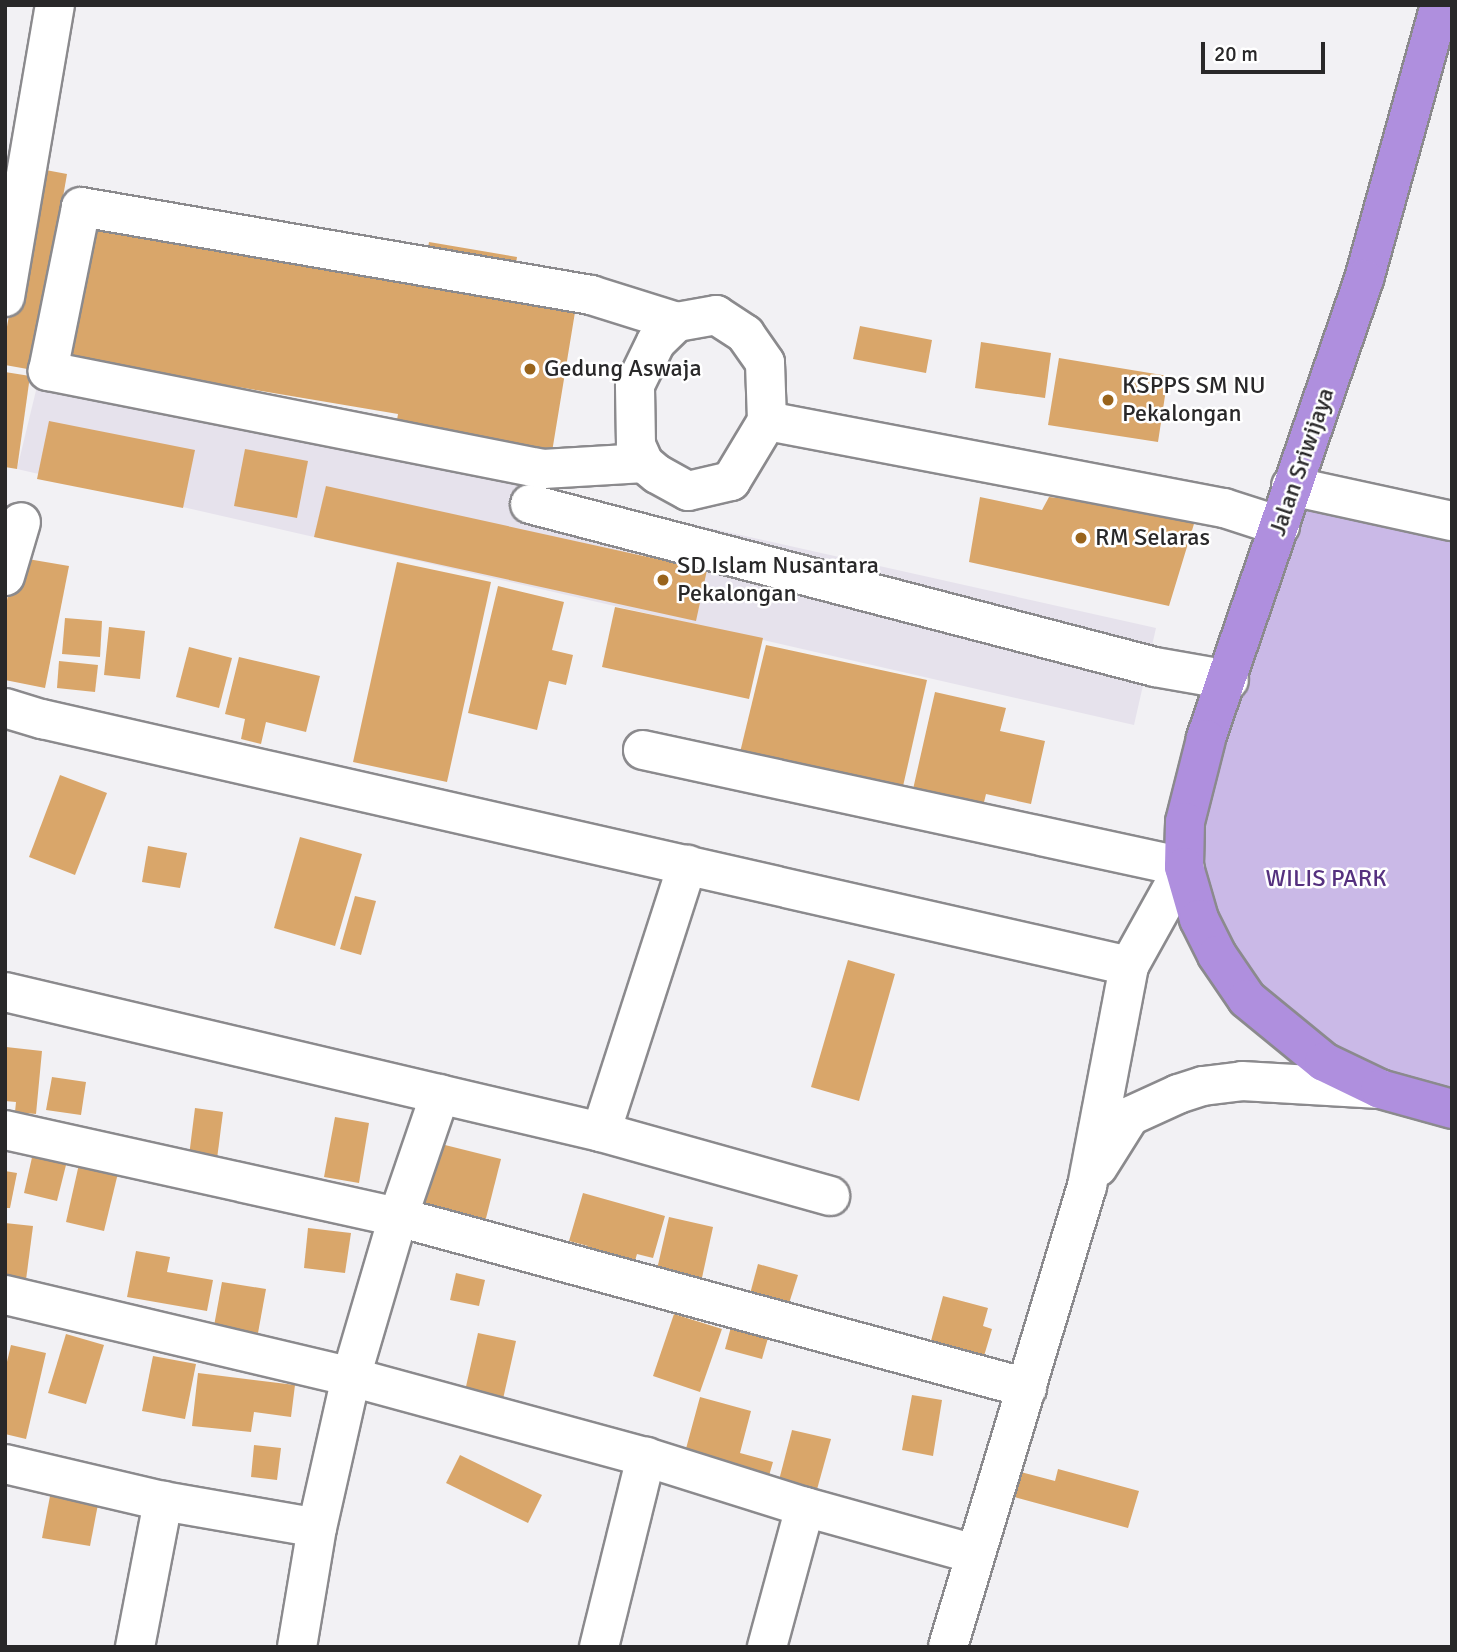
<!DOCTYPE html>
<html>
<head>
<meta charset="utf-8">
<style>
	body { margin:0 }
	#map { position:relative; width:1457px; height:1652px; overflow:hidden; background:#f2f1f4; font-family:Signika,sans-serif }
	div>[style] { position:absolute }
	.built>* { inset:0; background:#e6e2ec }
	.green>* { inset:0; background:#cab9e7 }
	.building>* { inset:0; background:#d9a66a }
	.roads { filter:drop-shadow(2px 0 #8b8a8d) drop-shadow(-2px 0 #8b8a8d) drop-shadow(0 2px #8b8a8d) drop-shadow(0 -2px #8b8a8d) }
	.minor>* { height:38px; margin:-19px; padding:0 19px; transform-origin:19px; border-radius:19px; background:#fff }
	.highway>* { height:38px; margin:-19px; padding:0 19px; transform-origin:19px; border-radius:19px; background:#af8fde }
	.dots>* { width:19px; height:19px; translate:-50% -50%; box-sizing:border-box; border:4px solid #fff; border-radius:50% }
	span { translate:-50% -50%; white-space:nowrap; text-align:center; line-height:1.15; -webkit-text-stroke:5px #fff; paint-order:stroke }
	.poi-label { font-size:24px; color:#292829 }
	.left { translate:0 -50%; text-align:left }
	.street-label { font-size:24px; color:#292829 }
	.park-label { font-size:24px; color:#55317f }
	.frame { position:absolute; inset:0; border:7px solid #292829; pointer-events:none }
	.scale { position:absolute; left:1201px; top:42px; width:124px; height:32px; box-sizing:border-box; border:4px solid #292829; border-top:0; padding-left:9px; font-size:21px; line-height:24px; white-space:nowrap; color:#292829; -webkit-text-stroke:5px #fff; paint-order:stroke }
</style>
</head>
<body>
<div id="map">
	<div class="built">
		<i style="clip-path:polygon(39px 378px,1156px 628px,1134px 725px,17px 469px)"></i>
	</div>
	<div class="green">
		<i style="clip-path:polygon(1307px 508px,1452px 542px,1452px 1107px,1325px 1062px,1199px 912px,1208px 741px)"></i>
	</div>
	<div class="building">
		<i style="clip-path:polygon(35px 168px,67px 174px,33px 370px,5px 365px,5px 338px)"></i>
		<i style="clip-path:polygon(94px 225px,422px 280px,429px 242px,517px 257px,512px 291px,577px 300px,552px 452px,392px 450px,398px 414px,71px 359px)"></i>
		<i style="clip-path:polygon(860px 326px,932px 340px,926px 373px,853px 359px)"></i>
		<i style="clip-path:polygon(981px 342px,1051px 353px,1045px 398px,975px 388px)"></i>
		<i style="clip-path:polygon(1059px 358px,1168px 376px,1158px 442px,1048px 425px)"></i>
		<i style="clip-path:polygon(5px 372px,30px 376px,17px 469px,5px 467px)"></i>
		<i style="clip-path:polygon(49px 421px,195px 450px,183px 508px,37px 479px)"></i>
		<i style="clip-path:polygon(245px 449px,308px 461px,297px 518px,234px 506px)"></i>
		<i style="clip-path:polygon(326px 486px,707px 570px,696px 621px,314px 537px)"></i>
		<i style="clip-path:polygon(980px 497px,1042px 510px,1049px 497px,1197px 514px,1169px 606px,969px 562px)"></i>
		<i style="clip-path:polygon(16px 557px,69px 566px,45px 688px,5px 680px,5px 610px)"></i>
		<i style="clip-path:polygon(397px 562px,491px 582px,447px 782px,353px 762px)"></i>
		<i style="clip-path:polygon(498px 586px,564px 602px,552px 650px,573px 655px,566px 685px,549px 681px,537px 730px,468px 713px)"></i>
		<i style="clip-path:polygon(615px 607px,763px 638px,749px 699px,602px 667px)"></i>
		<i style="clip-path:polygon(65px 618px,102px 621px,100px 657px,62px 654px)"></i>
		<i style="clip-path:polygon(109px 627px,145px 631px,140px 679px,104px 675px)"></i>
		<i style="clip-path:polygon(766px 645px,927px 680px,899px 804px,736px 769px)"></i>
		<i style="clip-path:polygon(189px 647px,232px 658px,219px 708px,176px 697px)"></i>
		<i style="clip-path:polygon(239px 657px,320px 676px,306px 732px,266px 722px,261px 744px,241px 739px,245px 719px,225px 714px)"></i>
		<i style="clip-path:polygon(59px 661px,98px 665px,95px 692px,57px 688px)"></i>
		<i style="clip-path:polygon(935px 692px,1006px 708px,1000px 731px,1045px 741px,1031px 804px,986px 794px,979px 823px,909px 807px)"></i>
		<i style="clip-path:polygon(60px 775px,107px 793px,75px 875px,29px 857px)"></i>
		<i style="clip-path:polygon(300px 837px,362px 854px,335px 946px,274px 928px)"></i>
		<i style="clip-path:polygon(148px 846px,187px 853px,180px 888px,142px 882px)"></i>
		<i style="clip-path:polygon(355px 896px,376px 901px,361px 955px,340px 949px)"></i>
		<i style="clip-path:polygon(848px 960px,895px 974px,859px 1101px,811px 1087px)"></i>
		<i style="clip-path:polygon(6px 1047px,42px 1051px,36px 1114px,15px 1112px,16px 1102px,5px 1101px)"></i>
		<i style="clip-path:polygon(52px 1077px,86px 1082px,81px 1115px,46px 1110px)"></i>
		<i style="clip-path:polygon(195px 1108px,223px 1112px,217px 1159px,189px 1156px)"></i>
		<i style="clip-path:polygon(335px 1117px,369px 1123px,359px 1183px,324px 1177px)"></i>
		<i style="clip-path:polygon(437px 1143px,501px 1159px,484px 1226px,420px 1210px)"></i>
		<i style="clip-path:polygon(33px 1153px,67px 1161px,57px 1201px,24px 1193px)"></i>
		<i style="clip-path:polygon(79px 1164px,118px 1173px,104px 1231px,66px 1222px)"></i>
		<i style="clip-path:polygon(5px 1171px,17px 1173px,10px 1208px,5px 1208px)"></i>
		<i style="clip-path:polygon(583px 1193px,665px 1216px,653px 1258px,637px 1254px,632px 1271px,586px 1258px,588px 1246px,569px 1241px)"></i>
		<i style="clip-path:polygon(669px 1217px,713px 1227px,700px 1287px,655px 1278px)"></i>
		<i style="clip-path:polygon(5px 1223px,33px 1226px,26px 1280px,5px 1278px)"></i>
		<i style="clip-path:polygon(308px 1228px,351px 1233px,345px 1273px,304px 1268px)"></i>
		<i style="clip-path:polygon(136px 1251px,170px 1257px,167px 1272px,213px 1280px,207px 1311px,127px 1297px)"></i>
		<i style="clip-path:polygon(758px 1264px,798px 1275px,785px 1316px,747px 1305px)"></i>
		<i style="clip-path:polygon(456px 1273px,485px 1280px,479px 1306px,450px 1300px)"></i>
		<i style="clip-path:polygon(222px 1282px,266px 1289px,258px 1333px,214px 1326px)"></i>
		<i style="clip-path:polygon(943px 1296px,988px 1308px,983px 1326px,992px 1329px,984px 1356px,974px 1353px,971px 1363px,928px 1352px)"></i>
		<i style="clip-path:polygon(674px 1314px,722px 1329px,700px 1392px,653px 1376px)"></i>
		<i style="clip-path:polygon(731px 1327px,768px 1338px,762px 1359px,725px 1349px)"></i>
		<i style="clip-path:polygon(478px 1333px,516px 1341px,503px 1399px,465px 1391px)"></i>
		<i style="clip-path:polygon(66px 1334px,104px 1345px,86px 1404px,48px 1393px)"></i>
		<i style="clip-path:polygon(11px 1345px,46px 1353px,26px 1439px,5px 1434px,5px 1370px)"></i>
		<i style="clip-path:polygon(153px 1356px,196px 1364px,185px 1419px,142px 1411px)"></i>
		<i style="clip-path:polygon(198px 1373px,295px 1385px,291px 1417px,254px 1412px,251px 1432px,192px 1426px)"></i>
		<i style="clip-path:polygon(912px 1395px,942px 1400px,933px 1456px,902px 1450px)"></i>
		<i style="clip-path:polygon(700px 1397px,751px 1411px,740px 1453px,773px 1462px,768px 1479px,684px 1456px)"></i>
		<i style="clip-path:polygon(792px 1430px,831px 1439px,816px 1493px,778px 1484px)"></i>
		<i style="clip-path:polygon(254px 1445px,281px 1448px,277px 1480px,251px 1477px)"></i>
		<i style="clip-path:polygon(460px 1455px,542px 1495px,528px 1523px,446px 1483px)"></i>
		<i style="clip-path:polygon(1058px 1469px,1139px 1491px,1128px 1528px,1007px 1495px,1013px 1470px,1055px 1481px)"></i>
		<i style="clip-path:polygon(50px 1496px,98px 1504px,90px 1546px,42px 1538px)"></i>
	</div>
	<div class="roads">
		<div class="minor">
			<i style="left:5px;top:297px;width:296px;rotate:-80.3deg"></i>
			<i style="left:716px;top:315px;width:35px;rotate:33deg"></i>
			<i style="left:745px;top:334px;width:35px;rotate:55deg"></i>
			<i style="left:765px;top:363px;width:58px;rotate:88deg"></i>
			<i style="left:767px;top:421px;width:70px;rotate:121deg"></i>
			<i style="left:731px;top:481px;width:44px;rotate:166.9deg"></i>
			<i style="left:688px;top:491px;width:35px;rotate:-151deg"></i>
			<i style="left:657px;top:474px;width:17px;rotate:-140deg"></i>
			<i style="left:644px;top:463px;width:20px;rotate:-114deg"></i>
			<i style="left:636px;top:445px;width:60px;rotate:-91deg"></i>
			<i style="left:635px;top:385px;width:48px;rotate:-64deg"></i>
			<i style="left:656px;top:342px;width:29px;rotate:-44deg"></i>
			<i style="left:677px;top:322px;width:40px;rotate:-10deg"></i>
			<i style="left:767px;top:421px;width:465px;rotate:10.8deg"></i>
			<i style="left:1224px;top:508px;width:59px;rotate:17.8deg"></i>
			<i style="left:644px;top:463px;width:101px;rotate:176.6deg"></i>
			<i style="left:543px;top:469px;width:505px;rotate:-168.8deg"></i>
			<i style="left:48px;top:371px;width:167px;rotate:-78.6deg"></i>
			<i style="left:81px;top:207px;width:518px;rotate:9.79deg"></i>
			<i style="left:591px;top:295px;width:90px;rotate:17.4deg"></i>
			<i style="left:1291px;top:486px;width:165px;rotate:12.3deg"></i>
			<i style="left:530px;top:504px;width:646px;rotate:14.62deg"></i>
			<i style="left:1155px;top:667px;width:75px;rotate:10deg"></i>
			<i style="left:5px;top:576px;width:56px;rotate:-73.5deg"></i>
			<i style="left:5px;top:708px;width:39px;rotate:17deg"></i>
			<i style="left:42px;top:719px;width:1115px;rotate:12.8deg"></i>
			<i style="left:643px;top:750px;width:554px;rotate:12.2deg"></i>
			<i style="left:1184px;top:867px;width:113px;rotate:119.1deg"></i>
			<i style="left:1129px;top:966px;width:224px;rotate:100.8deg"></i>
			<i style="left:1087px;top:1186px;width:481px;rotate:106.8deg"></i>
			<i style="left:5px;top:992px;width:612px;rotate:13.22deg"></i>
			<i style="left:601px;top:1132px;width:281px;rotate:-72.1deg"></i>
			<i style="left:5px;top:1130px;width:403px;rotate:12.5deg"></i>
			<i style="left:398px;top:1217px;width:652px;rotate:15.21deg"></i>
			<i style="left:601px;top:1132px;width:238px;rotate:15.6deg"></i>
			<i style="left:1098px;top:1167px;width:60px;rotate:-57.9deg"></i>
			<i style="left:1130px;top:1116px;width:53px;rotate:-24.6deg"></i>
			<i style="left:1178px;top:1094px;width:26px;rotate:-18deg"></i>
			<i style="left:1203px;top:1086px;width:39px;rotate:-7deg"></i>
			<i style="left:1242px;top:1081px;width:138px;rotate:3.3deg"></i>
			<i style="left:5px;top:1295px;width:356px;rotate:13.3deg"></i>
			<i style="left:351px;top:1377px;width:306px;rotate:15.2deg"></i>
			<i style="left:646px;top:1457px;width:167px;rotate:17.5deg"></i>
			<i style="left:805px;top:1507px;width:176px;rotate:15.5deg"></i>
			<i style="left:5px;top:1464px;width:162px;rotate:13.2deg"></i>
			<i style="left:163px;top:1501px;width:156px;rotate:9.9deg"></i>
			<i style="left:135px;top:1647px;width:149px;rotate:-79.1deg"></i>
			<i style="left:297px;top:1647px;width:121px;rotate:-80.5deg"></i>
			<i style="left:317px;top:1528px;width:155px;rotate:-77.3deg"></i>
			<i style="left:351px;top:1377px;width:167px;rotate:-73.6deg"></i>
			<i style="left:398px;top:1217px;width:130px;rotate:-71.1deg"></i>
			<i style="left:599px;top:1647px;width:196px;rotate:-76.1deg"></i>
			<i style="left:767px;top:1647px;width:145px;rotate:-74.8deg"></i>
		</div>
		<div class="highway">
			<i style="left:1440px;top:5px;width:284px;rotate:105.5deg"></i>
			<i style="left:1364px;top:279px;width:486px;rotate:109deg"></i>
			<i style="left:1206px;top:739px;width:86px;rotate:104.2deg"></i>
			<i style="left:1185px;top:822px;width:45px;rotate:91.3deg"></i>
			<i style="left:1184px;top:867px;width:54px;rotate:73.9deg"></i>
			<i style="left:1199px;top:919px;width:40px;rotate:63.4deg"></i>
			<i style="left:1217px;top:955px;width:53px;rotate:55.7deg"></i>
			<i style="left:1247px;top:999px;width:99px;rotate:39.3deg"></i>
			<i style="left:1324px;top:1062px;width:62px;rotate:25.7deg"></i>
			<i style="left:1380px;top:1089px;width:75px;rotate:15.5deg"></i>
		</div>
	</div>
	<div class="dots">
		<i style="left:530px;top:369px;background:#99641c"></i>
		<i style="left:1108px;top:400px;background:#99641c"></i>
		<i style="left:1081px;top:538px;background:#99641c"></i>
		<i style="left:663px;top:580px;background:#99641c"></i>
	</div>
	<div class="poi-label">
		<span class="left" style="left:544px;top:369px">Gedung Aswaja</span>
		<span class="left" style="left:1122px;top:400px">KSPPS SM NU<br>Pekalongan</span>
		<span class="left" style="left:1095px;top:538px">RM Selaras</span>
		<span class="left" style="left:677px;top:580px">SD Islam Nusantara<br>Pekalongan</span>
	</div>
	<div class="street-label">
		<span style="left:1302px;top:462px;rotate:-71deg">Jalan Sriwijaya</span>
	</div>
	<div class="park-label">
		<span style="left:1326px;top:879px">WILIS PARK</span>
	</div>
	<div class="frame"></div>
	<div class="scale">20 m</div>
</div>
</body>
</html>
